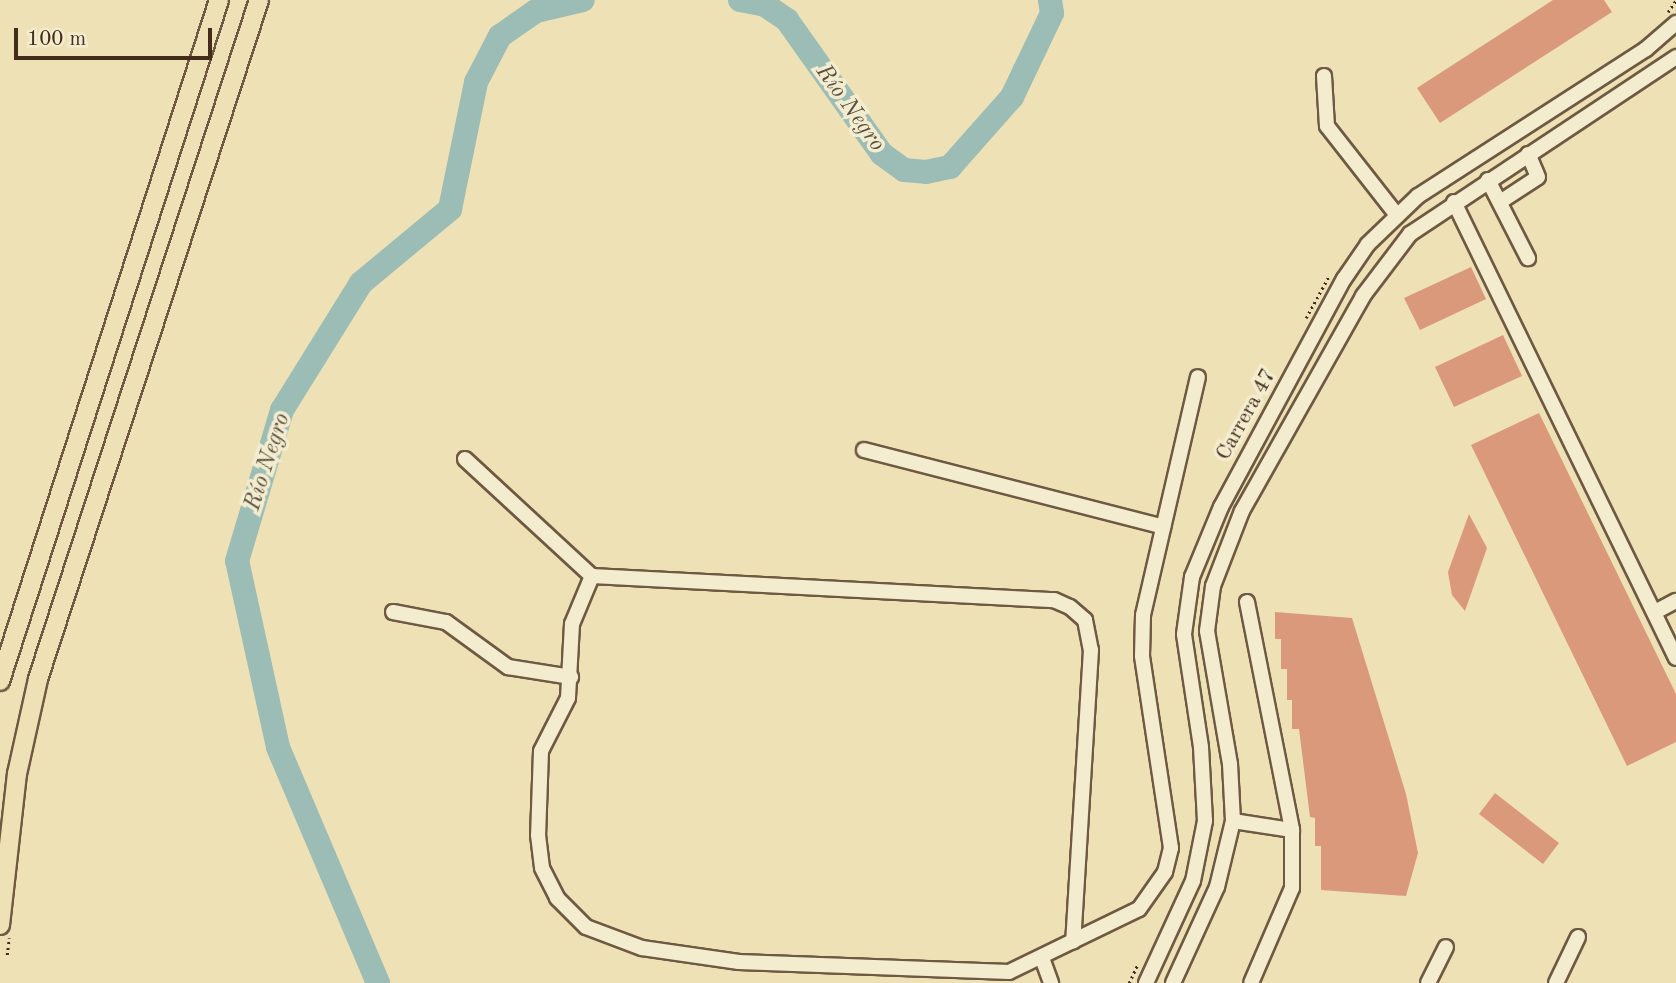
<!DOCTYPE html>
<html>
<head>
<meta charset="utf-8">
<style>
	body { margin:0 }
	#map { position:relative; width:1676px; height:983px; overflow:hidden; background:#eee1b5; font-family:"Old Standard TT",serif }
	div>[style] { position:absolute }
	.river>* { height:24px; margin:-12px; padding:0 12px; transform-origin:12px; border-radius:12px; background:#9cbcb6 }
	.building>* { inset:0; background:#db997b }
	.path>* { height:2.5px; margin-top:-1.25px; transform-origin:0; background:repeating-linear-gradient(90deg,#432c1b 0 2px,transparent 0 5.5px) }
	.roads { filter:drop-shadow(2px 0 #6e5942) drop-shadow(-2px 0 #6e5942) drop-shadow(0 2px #6e5942) drop-shadow(0 -2px #6e5942) }
	.minor>* { height:14px; margin:-7px; padding:0 7px; transform-origin:7px; border-radius:7px; background:#f4eccf }
	.major>* { height:18px; margin:-9px; padding:0 9px; transform-origin:9px; border-radius:9px; background:#eee1b5 }
	span { translate:-50% -50%; white-space:nowrap; text-align:center; line-height:1.15; -webkit-text-stroke:7px #f4eccf; paint-order:stroke }
	.street-label { font-size:21px; color:#432c1b }
	.water-label { font-size:23px; color:#595042; font-style:italic }
	.scale { position:absolute; left:14px; top:28px; width:198px; height:32px; box-sizing:border-box; border:4px solid #432c1b; border-top:0; padding-left:9px; font-size:21px; line-height:24px; white-space:nowrap; color:#432c1b; -webkit-text-stroke:5px #f4eccf; paint-order:stroke }
</style>
</head>
<body>
<div id="map">
	<div class="river">
		<i style="left:740px;top:0;width:25px;rotate:11deg"></i>
		<i style="left:765px;top:5px;width:27px;rotate:34deg"></i>
		<i style="left:787px;top:20px;width:164px;rotate:54.7deg"></i>
		<i style="left:882px;top:154px;width:27px;rotate:36deg"></i>
		<i style="left:904px;top:170px;width:22px;rotate:5deg"></i>
		<i style="left:926px;top:172px;width:25px;rotate:-12deg"></i>
		<i style="left:950px;top:167px;width:94px;rotate:-48.5deg"></i>
		<i style="left:1012px;top:97px;width:93px;rotate:-64.5deg"></i>
		<i style="left:1052px;top:13px;width:13px;rotate:-99deg"></i>
		<i style="left:378px;top:983px;width:256px;rotate:-113deg"></i>
		<i style="left:278px;top:747px;width:190px;rotate:-102.4deg"></i>
		<i style="left:237px;top:561px;width:158px;rotate:-73.4deg"></i>
		<i style="left:282px;top:410px;width:150px;rotate:-58.1deg"></i>
		<i style="left:361px;top:283px;width:116px;rotate:-39.7deg"></i>
		<i style="left:450px;top:209px;width:130px;rotate:-78.4deg"></i>
		<i style="left:476px;top:82px;width:52px;rotate:-62.4deg"></i>
		<i style="left:500px;top:36px;width:44px;rotate:-34.8deg"></i>
		<i style="left:536px;top:11px;width:48px;rotate:-13.2deg"></i>
	</div>
	<div class="building">
		<i style="clip-path:polygon(1553px 0,1604px 0,1612px 12px,1440px 123px,1417px 88px)"></i>
		<i style="clip-path:polygon(1471px 267px,1486px 299px,1420px 330px,1404px 298px)"></i>
		<i style="clip-path:polygon(1503px 335px,1522px 376px,1454px 407px,1435px 367px)"></i>
		<i style="clip-path:polygon(1539px 413px,1676px 694px,1676px 742px,1627px 766px,1471px 445px)"></i>
		<i style="clip-path:polygon(1469px 514px,1487px 548px,1465px 611px,1452px 595px,1448px 572px)"></i>
		<i style="clip-path:polygon(1275px 612px,1352px 618px,1406px 794px,1418px 853px,1406px 896px,1321px 890px,1321px 846px,1315px 846px,1315px 818px,1310px 817px,1299px 729px,1292px 729px,1292px 700px,1287px 700px,1287px 669px,1281px 669px,1281px 639px,1275px 639px)"></i>
		<i style="clip-path:polygon(1495px 793px,1559px 843px,1543px 864px,1479px 814px)"></i>
	</div>
	<div class="path">
		<i style="left:1668px;top:12px;width:14px;rotate:-56deg"></i>
		<i style="left:1306px;top:318px;width:48px;rotate:-61.3deg"></i>
		<i style="left:7px;top:955px;width:17px;rotate:-83deg"></i>
		<i style="left:1129px;top:983px;width:19px;rotate:-65deg"></i>
	</div>
	<div class="roads">
		<div class="minor">
			<i style="left:1324px;top:76px;width:50px;rotate:86.6deg"></i>
			<i style="left:1327px;top:126px;width:112px;rotate:51.9deg"></i>
			<i style="left:1488px;top:180px;width:88px;rotate:62.9deg"></i>
			<i style="left:1454px;top:202px;width:507px;rotate:64.04deg"></i>
			<i style="left:1500px;top:202px;width:45px;rotate:-33.3deg"></i>
			<i style="left:1538px;top:177px;width:25px;rotate:-113deg"></i>
			<i style="left:864px;top:450px;width:309px;rotate:14.4deg"></i>
			<i style="left:465px;top:459px;width:173px;rotate:42.7deg"></i>
			<i style="left:592px;top:576px;width:52px;rotate:112.6deg"></i>
			<i style="left:572px;top:624px;width:74px;rotate:93.1deg"></i>
			<i style="left:568px;top:698px;width:59px;rotate:117deg"></i>
			<i style="left:541px;top:751px;width:84px;rotate:92deg"></i>
			<i style="left:538px;top:835px;width:33px;rotate:83deg"></i>
			<i style="left:542px;top:868px;width:34px;rotate:63deg"></i>
			<i style="left:557px;top:898px;width:41px;rotate:45deg"></i>
			<i style="left:586px;top:927px;width:60px;rotate:20.6deg"></i>
			<i style="left:642px;top:948px;width:98px;rotate:8.2deg"></i>
			<i style="left:739px;top:962px;width:270px;rotate:2.1deg"></i>
			<i style="left:1009px;top:972px;width:144px;rotate:-25.9deg"></i>
			<i style="left:1139px;top:909px;width:45px;rotate:-54.9deg"></i>
			<i style="left:1165px;top:872px;width:25px;rotate:-76deg"></i>
			<i style="left:1171px;top:848px;width:194px;rotate:-98.6deg"></i>
			<i style="left:1142px;top:656px;width:41px;rotate:-88.6deg"></i>
			<i style="left:1143px;top:615px;width:244px;rotate:-77deg"></i>
			<i style="left:592px;top:576px;width:463px;rotate:3deg"></i>
			<i style="left:1054px;top:600px;width:17px;rotate:24deg"></i>
			<i style="left:1070px;top:607px;width:20px;rotate:41deg"></i>
			<i style="left:1085px;top:620px;width:31px;rotate:79deg"></i>
			<i style="left:1091px;top:650px;width:292px;rotate:93.5deg"></i>
			<i style="left:1247px;top:602px;width:232px;rotate:78.8deg"></i>
			<i style="left:1292px;top:830px;width:58px;rotate:90deg"></i>
			<i style="left:1292px;top:888px;width:103px;rotate:113.3deg"></i>
			<i style="left:393px;top:612px;width:54px;rotate:10.7deg"></i>
			<i style="left:446px;top:622px;width:77px;rotate:36deg"></i>
			<i style="left:508px;top:667px;width:64px;rotate:9deg"></i>
			<i style="left:1655px;top:612px;width:24px;rotate:-28deg"></i>
			<i style="left:1233px;top:821px;width:60px;rotate:8.7deg"></i>
			<i style="left:1042px;top:958px;width:27px;rotate:70deg"></i>
			<i style="left:1146px;top:983px;width:112px;rotate:-65.3deg"></i>
			<i style="left:1193px;top:881px;width:61px;rotate:-78.7deg"></i>
			<i style="left:1205px;top:821px;width:74px;rotate:-93.1deg"></i>
			<i style="left:1201px;top:747px;width:114px;rotate:-98.6deg"></i>
			<i style="left:1184px;top:634px;width:58px;rotate:-82deg"></i>
			<i style="left:1192px;top:577px;width:76px;rotate:-67.5deg"></i>
			<i style="left:1221px;top:507px;width:259px;rotate:-61.7deg"></i>
			<i style="left:1344px;top:279px;width:42px;rotate:-55.6deg"></i>
			<i style="left:1368px;top:244px;width:69px;rotate:-43.8deg"></i>
			<i style="left:1418px;top:196px;width:271px;rotate:-32.8deg"></i>
			<i style="left:1646px;top:49px;width:40px;rotate:-41deg"></i>
			<i style="left:1173px;top:983px;width:106px;rotate:-65.4deg"></i>
			<i style="left:1217px;top:887px;width:68px;rotate:-76.4deg"></i>
			<i style="left:1233px;top:821px;width:57px;rotate:-93deg"></i>
			<i style="left:1230px;top:764px;width:135px;rotate:-99.8deg"></i>
			<i style="left:1207px;top:631px;width:45px;rotate:-82.4deg"></i>
			<i style="left:1213px;top:586px;width:80px;rotate:-68.9deg"></i>
			<i style="left:1242px;top:511px;width:247px;rotate:-60.6deg"></i>
			<i style="left:1363px;top:296px;width:78px;rotate:-52.8deg"></i>
			<i style="left:1410px;top:234px;width:320px;rotate:-33.6deg"></i>
			<i style="left:1428px;top:983px;width:40px;rotate:-63.4deg"></i>
			<i style="left:1556px;top:983px;width:51px;rotate:-64.4deg"></i>
		</div>
		<div class="major">
			<i style="left:0;top:681px;width:715px;rotate:-72.17deg"></i>
			<i style="left:0;top:925px;width:152px;rotate:-83.6deg"></i>
			<i style="left:17px;top:774px;width:97px;rotate:-77.5deg"></i>
			<i style="left:38px;top:679px;width:714px;rotate:-71.97deg"></i>
		</div>
	</div>
	<div class="street-label">
		<span style="left:1247px;top:415px;rotate:-61deg">Carrera 47</span>
	</div>
	<div class="water-label">
		<span style="left:850px;top:108px;rotate:54deg">Río Negro</span>
		<span style="left:268px;top:462px;rotate:-72deg">Río Negro</span>
	</div>
	<div class="scale">100 m</div>
</div>
</body>
</html>
